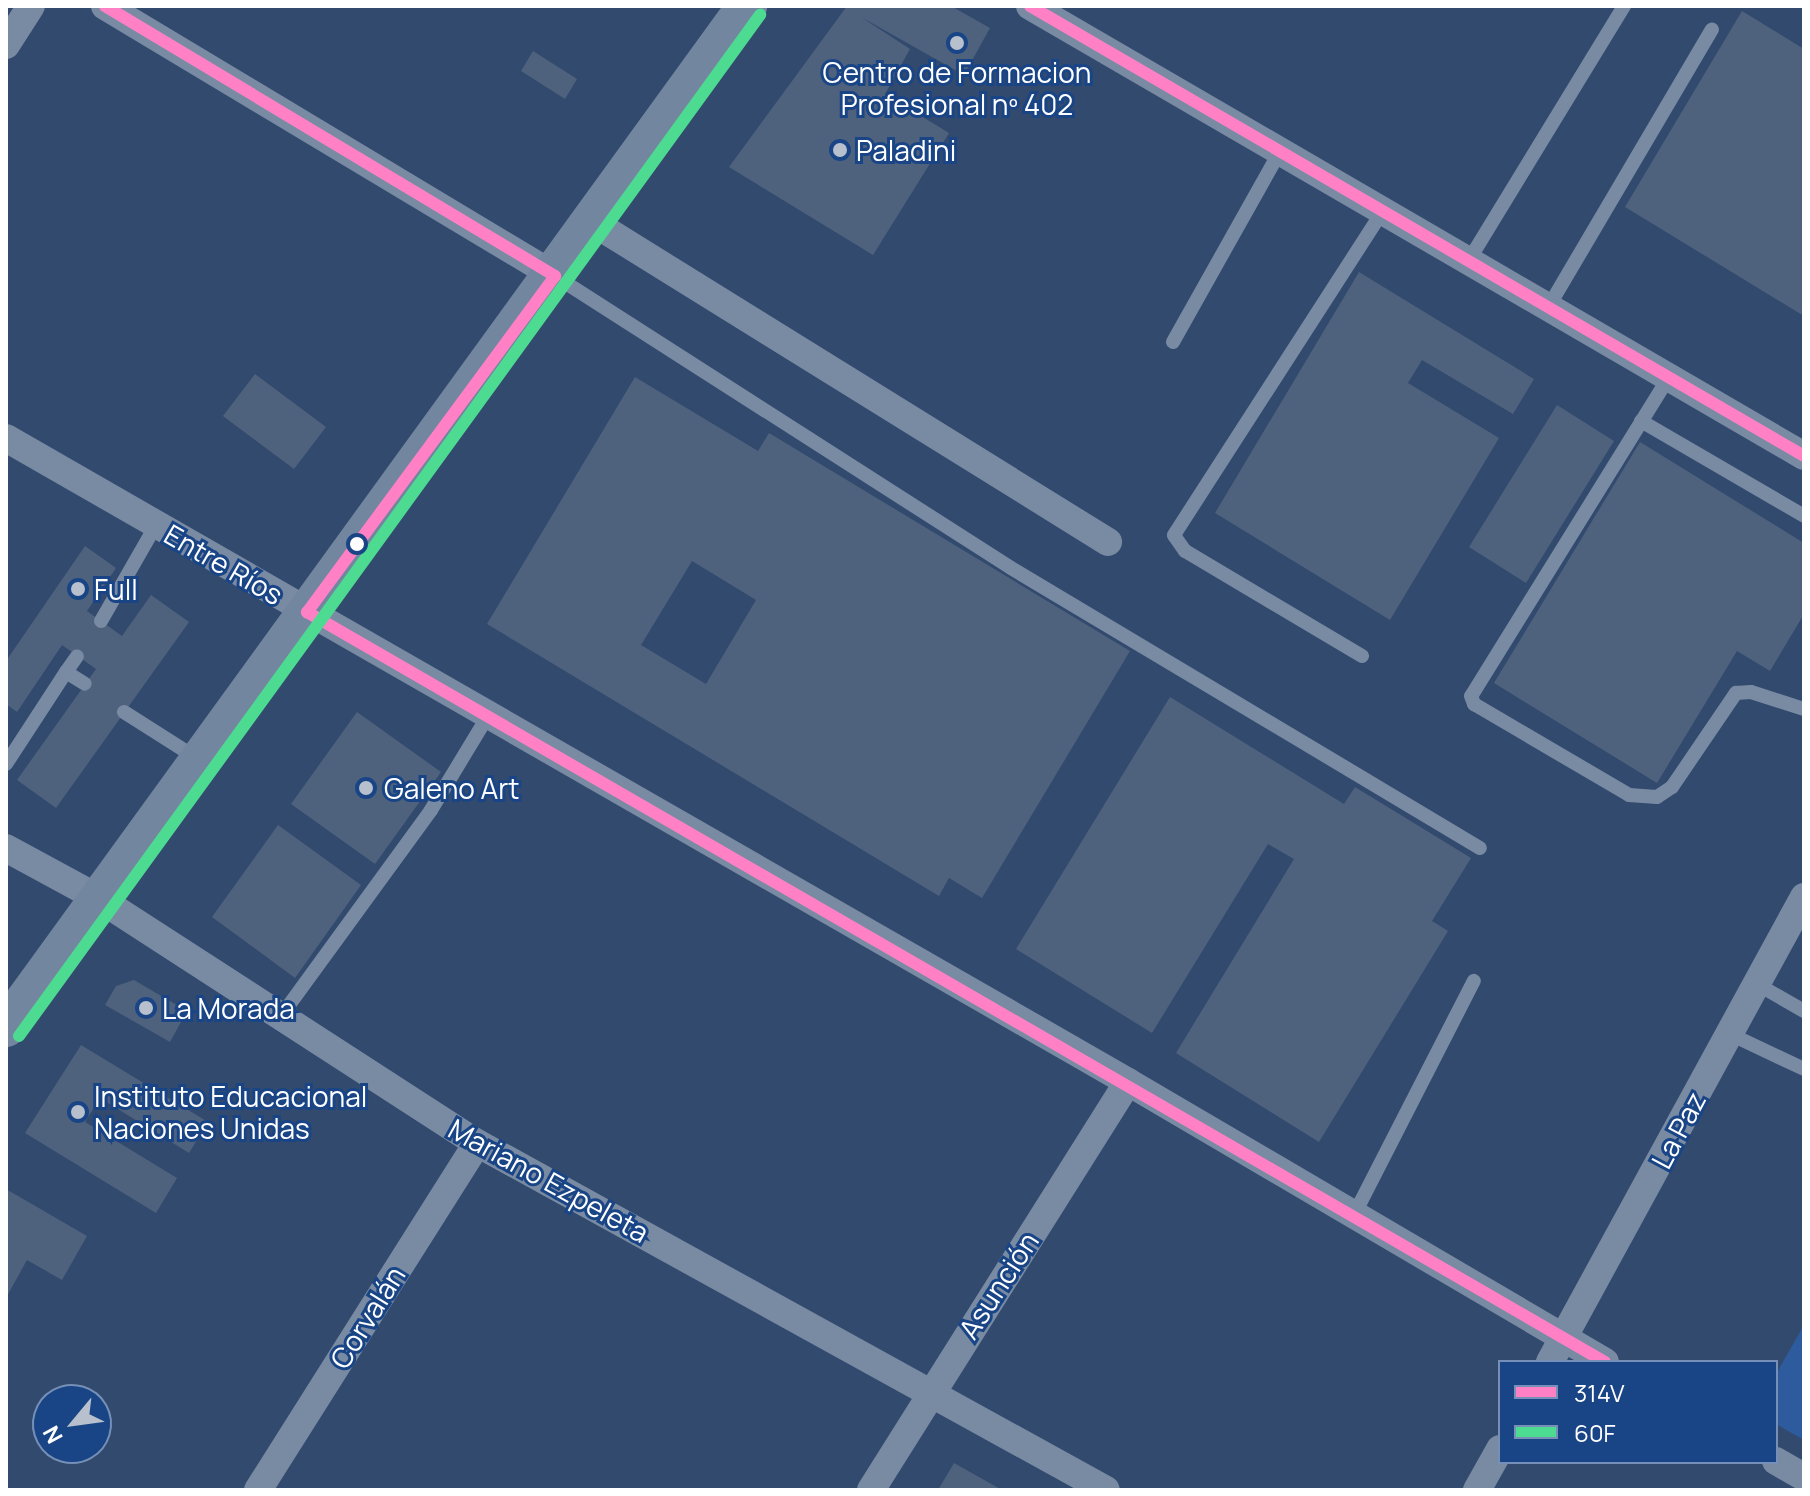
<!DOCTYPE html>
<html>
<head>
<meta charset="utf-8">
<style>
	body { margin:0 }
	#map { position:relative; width:1810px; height:1496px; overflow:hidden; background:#324a6e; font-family:Manrope,sans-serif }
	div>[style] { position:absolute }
	.green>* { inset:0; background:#2d5b9d }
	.building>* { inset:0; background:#4e627e }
	.service>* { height:14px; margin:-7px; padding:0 7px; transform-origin:7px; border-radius:7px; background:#798aa3 }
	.minor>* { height:28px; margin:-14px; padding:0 14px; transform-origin:14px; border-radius:14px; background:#798aa3 }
	.secondary>* { height:40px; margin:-20px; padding:0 20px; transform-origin:20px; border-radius:20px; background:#73869f }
	.bus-1>* { height:12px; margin:-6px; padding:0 6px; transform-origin:6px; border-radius:6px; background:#ff80c5 }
	.bus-2>* { height:12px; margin:-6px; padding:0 6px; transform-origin:6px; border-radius:6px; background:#4ddb92 }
	.dots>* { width:22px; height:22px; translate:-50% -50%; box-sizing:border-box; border:4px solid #194586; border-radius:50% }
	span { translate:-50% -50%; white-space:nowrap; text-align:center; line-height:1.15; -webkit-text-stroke:6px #194586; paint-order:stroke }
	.poi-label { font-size:28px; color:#fff }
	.left { translate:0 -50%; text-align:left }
	.street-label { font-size:28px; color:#fff }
	.frame { position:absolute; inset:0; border:8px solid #fff; pointer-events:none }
	.legend { position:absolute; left:1498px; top:1360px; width:280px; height:104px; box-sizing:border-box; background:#194586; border:2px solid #758fb6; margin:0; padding:10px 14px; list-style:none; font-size:24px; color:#fff }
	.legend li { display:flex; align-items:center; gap:16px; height:40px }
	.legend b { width:40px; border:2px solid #758fb6 }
	.north { position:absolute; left:32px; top:1384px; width:80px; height:80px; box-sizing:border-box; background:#194586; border:2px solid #758fb6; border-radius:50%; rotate:241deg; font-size:22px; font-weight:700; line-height:32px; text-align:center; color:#fff }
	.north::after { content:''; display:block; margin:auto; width:28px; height:36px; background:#b7c0cc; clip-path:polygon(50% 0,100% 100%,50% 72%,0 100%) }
</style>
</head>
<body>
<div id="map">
	<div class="green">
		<i style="clip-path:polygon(1804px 1325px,1804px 1440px,1776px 1424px,1776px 1374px)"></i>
	</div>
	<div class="building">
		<i style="clip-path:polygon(847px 6px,951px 6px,990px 28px,964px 75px,861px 17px,910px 49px,885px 94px,949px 133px,873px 255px,729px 167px)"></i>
		<i style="clip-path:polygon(1742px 11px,1804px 49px,1804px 316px,1625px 207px)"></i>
		<i style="clip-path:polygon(533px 51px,577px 79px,565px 99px,521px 71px)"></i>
		<i style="clip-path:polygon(1359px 272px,1534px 379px,1513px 414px,1422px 360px,1408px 383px,1499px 438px,1390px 620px,1215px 513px)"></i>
		<i style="clip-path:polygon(255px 374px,326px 427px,294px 469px,223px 416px)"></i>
		<i style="clip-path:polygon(evenodd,635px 377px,758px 451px,769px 433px,1130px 651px,982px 898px,949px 878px,939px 896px,487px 624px,635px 377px,692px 561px,756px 600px,706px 684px,641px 645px,692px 561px)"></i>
		<i style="clip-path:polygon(1557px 405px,1614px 441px,1526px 583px,1469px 547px)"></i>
		<i style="clip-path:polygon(1640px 442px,1804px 543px,1804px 614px,1770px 671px,1737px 651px,1657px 783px,1494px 683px)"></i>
		<i style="clip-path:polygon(85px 546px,116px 568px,87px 611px,122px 636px,151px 595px,189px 622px,56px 808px,17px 780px,96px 669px,62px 645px,17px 712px,6px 704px,6px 661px)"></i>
		<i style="clip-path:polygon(1170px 697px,1344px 804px,1355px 787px,1471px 858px,1432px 921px,1448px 931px,1319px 1142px,1176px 1053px,1294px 859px,1268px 844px,1152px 1033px,1016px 949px)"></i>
		<i style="clip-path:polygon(357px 712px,441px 772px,375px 864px,291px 804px)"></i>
		<i style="clip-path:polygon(278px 825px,361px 885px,295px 978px,212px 917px)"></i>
		<i style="clip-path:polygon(134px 980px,187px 1011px,170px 1042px,105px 1005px,116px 986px)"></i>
		<i style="clip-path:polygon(81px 1045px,208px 1122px,189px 1153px,100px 1098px,85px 1122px,177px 1178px,156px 1213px,25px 1133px)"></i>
		<i style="clip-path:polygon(6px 1189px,87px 1236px,62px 1280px,27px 1260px,6px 1298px)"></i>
		<i style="clip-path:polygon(954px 1463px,1002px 1490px,938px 1490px)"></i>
	</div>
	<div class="service">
		<i style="left:1469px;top:260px;width:298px;rotate:-58.6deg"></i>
		<i style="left:555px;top:276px;width:541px;rotate:32.63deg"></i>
		<i style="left:1011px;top:568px;width:546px;rotate:30.84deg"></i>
		<i style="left:1549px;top:306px;width:321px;rotate:-59.5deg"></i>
		<i style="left:1173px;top:342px;width:219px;rotate:-60.7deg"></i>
		<i style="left:1669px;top:377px;width:375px;rotate:121.8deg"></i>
		<i style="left:1471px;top:696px;width:9px;rotate:69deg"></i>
		<i style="left:1474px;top:704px;width:180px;rotate:30.4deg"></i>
		<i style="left:1629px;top:795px;width:28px;rotate:4deg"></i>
		<i style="left:1657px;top:797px;width:18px;rotate:-34deg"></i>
		<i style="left:1672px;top:787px;width:114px;rotate:-55.8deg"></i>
		<i style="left:1736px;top:693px;width:15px;rotate:-4deg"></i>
		<i style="left:1751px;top:692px;width:56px;rotate:17.8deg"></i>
		<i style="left:1641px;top:421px;width:189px;rotate:30.2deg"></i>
		<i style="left:101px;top:621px;width:111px;rotate:-60.2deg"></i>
		<i style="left:1362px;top:656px;width:206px;rotate:-149.3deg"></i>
		<i style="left:1185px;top:551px;width:19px;rotate:-125deg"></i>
		<i style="left:1174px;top:535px;width:386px;rotate:-57.2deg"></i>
		<i style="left:66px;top:672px;width:19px;rotate:-55deg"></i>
		<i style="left:124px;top:712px;width:88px;rotate:32.4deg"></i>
		<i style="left:6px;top:764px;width:110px;rotate:-56.9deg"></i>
		<i style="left:66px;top:672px;width:22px;rotate:32deg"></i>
		<i style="left:1757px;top:984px;width:54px;rotate:29.9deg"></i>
		<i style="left:281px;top:1016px;width:255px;rotate:-53.9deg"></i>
		<i style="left:431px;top:810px;width:110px;rotate:-58.8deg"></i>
		<i style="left:1730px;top:1034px;width:82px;rotate:25.3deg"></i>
		<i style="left:1354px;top:1215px;width:263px;rotate:-62.9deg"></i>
	</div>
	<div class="minor">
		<i style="left:105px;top:6px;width:525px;rotate:30.96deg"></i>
		<i style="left:1030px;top:6px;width:895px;rotate:30.17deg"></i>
		<i style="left:6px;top:45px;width:46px;rotate:-57.3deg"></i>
		<i style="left:594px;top:223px;width:605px;rotate:31.82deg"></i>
		<i style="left:6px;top:438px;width:1294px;rotate:29.85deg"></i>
		<i style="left:1128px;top:1082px;width:553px;rotate:30.41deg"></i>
		<i style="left:6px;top:848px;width:105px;rotate:28.5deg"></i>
		<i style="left:98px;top:898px;width:451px;rotate:32.9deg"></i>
		<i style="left:477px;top:1143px;width:718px;rotate:28.88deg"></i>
		<i style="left:1550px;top:1362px;width:530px;rotate:-61.36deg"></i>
		<i style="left:1776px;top:1461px;width:32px;rotate:30deg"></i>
		<i style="left:258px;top:1490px;width:410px;rotate:-57.7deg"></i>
		<i style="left:871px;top:1490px;width:482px;rotate:-57.8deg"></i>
		<i style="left:1477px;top:1490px;width:47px;rotate:-60.7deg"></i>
	</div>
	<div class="secondary">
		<i style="left:6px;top:1027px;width:1262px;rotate:-54.03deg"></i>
	</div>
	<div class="bus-1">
		<i style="left:105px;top:6px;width:525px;rotate:30.96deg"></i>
		<i style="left:555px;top:276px;width:418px;rotate:126.4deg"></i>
		<i style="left:307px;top:612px;width:1499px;rotate:30.02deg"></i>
		<i style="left:1030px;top:6px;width:895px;rotate:30.17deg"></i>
	</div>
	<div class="bus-2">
		<i style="left:19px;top:1036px;width:1262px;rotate:-54.03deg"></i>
	</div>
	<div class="dots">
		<i style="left:957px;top:43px;background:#b7c0cc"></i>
		<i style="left:840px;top:150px;background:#b7c0cc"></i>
		<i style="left:357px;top:544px;background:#fff"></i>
		<i style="left:78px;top:589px;background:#b7c0cc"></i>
		<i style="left:366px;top:788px;background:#b7c0cc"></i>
		<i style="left:146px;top:1008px;background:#b7c0cc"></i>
		<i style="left:78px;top:1112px;background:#b7c0cc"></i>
	</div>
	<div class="poi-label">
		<span style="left:957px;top:88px">Centro de Formacion<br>Profesional nº 402</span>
		<span class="left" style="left:856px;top:150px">Paladini</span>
		<span class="left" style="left:94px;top:589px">Full</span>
		<span class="left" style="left:384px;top:788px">Galeno Art</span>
		<span class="left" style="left:162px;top:1008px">La Morada</span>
		<span class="left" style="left:94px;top:1112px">Instituto Educacional<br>Naciones Unidas</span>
	</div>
	<div class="street-label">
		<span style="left:224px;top:564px;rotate:30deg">Entre Ríos</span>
		<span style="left:1678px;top:1130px;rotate:-62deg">La Paz</span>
		<span style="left:549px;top:1180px;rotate:29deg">Mariano Ezpeleta</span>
		<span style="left:998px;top:1285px;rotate:-57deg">Asunción</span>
		<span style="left:367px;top:1317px;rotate:-58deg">Corvalán</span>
	</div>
	<div class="frame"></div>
	<ul class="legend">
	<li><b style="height:10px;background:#ff80c5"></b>314V</li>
	<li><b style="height:10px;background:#4ddb92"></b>60F</li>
	</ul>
	<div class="north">N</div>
</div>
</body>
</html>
